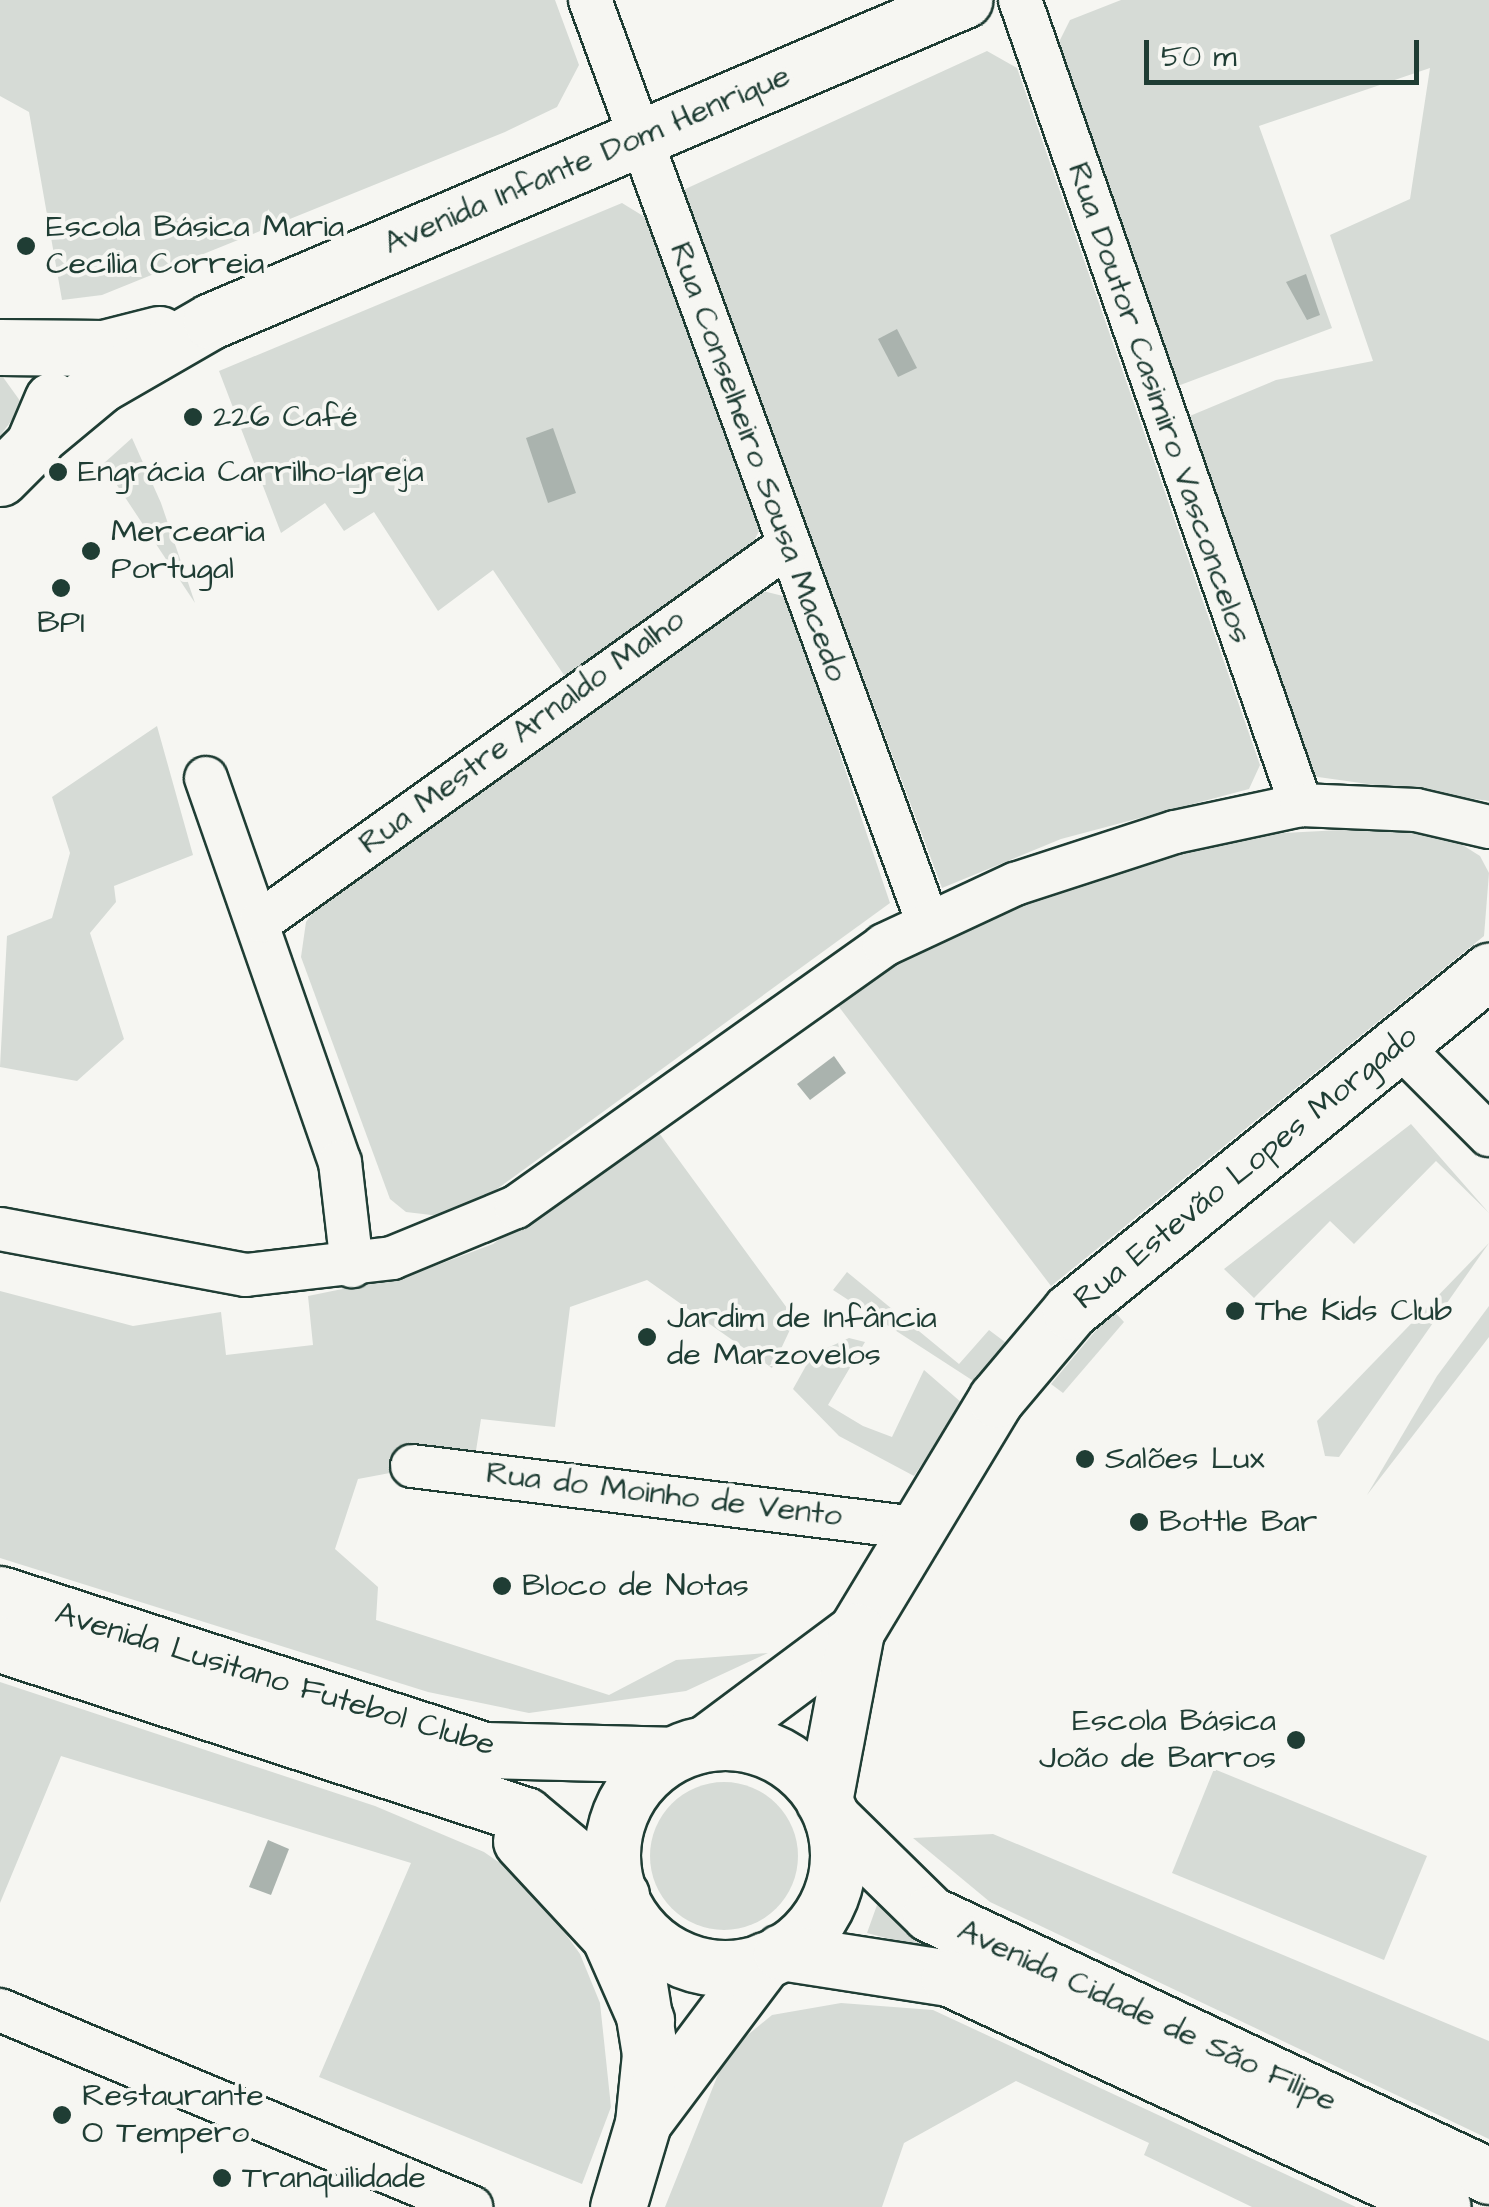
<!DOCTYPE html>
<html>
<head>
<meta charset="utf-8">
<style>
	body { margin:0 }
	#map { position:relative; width:1489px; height:2207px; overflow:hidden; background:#f6f6f2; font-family:"Architects Daughter",sans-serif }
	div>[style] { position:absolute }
	.green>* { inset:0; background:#d6dbd6 }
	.round { border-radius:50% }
	.water>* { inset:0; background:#aab3ae }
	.roads { filter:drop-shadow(2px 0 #1f3d34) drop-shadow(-2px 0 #1f3d34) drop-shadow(0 2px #1f3d34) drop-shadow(0 -2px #1f3d34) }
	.street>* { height:42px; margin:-21px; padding:0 21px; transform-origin:21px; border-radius:21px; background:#f6f6f2 }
	.secondary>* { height:55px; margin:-27.5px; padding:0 27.5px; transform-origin:27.5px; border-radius:27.5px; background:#f6f6f2 }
	.primary>* { height:55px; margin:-27.5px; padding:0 27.5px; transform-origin:27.5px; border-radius:27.5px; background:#f6f6f2 }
	.primary>.ring { margin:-27.5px; padding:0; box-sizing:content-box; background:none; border:55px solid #f6f6f2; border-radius:50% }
	.dots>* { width:28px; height:28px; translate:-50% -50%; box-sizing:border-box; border:5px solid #f6f6f2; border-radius:50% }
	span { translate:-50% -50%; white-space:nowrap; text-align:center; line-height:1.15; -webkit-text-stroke:8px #f6f6f2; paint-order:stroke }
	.street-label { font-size:32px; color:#1f3d34 }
	.poi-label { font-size:32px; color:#1f3d34 }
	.left { translate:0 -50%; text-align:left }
	.right { translate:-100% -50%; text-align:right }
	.scale { position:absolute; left:1144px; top:40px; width:275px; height:45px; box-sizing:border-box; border:5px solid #1f3d34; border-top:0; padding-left:12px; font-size:30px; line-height:35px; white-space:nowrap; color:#1f3d34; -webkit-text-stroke:8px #f6f6f2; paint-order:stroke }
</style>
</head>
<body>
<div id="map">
	<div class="green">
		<i style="clip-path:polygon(0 0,555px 0,579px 65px,557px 107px,505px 132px,102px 295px,62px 300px,29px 112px,0 96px)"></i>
		<i style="clip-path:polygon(1121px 0,1489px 0,1489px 801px,1311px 776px,1185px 418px,1276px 380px,1373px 361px,1330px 235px,1410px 199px,1430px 68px,1259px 126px,1332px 328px,1175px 387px,1058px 44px,1070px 20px)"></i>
		<i style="clip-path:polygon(987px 51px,1017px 68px,1260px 765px,1249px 789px,1061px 839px,942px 888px,681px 191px)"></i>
		<i style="clip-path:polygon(622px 203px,648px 219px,762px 526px,751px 546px,566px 678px,493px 570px,438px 611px,374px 512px,344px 531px,325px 503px,281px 533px,219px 371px)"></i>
		<i style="clip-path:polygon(0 373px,23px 405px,0 436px)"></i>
		<i style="clip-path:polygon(132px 438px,161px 503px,195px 603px,103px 464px)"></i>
		<i style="clip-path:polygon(759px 590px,787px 597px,890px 903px,457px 1218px,406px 1212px,390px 1199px,301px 957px,306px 922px,326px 894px)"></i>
		<i style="clip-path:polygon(157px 726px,193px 855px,114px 886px,116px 902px,90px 933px,124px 1039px,77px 1081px,0 1067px,7px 936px,52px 918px,70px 853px,52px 797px)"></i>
		<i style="clip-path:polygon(1397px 827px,1453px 839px,1480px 856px,1489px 873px,1484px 936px,1051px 1286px,833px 999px,910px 950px,1089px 875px,1245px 835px)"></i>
		<i style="clip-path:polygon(1411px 1124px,1489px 1213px,1436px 1161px,1354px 1244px,1330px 1221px,1254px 1298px,1224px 1269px)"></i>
		<i style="clip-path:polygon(654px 1126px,795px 1319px,772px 1368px,647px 1280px,570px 1307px,555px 1427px,481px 1419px,475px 1457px,358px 1479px,335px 1549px,378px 1587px,376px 1620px,609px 1695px,676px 1660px,768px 1653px,686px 1691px,529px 1713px,428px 1692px,0 1558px,0 1291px,133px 1326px,221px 1312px,226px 1355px,313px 1345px,308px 1296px,411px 1275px,493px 1244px)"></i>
		<i style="clip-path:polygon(1489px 1243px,1339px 1457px,1325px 1456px,1317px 1421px)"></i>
		<i style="clip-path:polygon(847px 1272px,959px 1364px,989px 1330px,1005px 1342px,975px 1382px,833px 1290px)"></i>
		<i style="clip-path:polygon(1489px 1306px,1489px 1337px,1367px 1495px,1437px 1376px)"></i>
		<i style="clip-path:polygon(1113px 1310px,1124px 1322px,1063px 1393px,1051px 1384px)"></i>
		<i style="clip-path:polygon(849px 1338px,865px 1342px,828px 1405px,863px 1426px,892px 1437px,924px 1370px,962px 1403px,914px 1476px,839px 1436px,793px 1389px,812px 1355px)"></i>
		<i style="clip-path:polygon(0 1682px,375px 1806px,484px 1852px,530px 1884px,580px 1954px,600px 2003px,611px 2107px,582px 2184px,319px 2077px,411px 1863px,61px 1756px,0 1903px)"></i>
		<i style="clip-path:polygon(1214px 1769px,1427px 1856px,1384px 1960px,1172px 1873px)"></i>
		<i class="round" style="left:650px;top:1782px;width:148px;height:148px"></i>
		<i style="clip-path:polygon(993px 1834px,1489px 2041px,1489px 2139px,990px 1902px,913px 1838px)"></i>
		<i style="clip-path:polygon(877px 1905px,932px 1941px,1489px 2198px,1489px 2207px,928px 1949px,867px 1933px)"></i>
		<i style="clip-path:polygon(841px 2003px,933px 2010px,1356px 2207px,1252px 2207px,1144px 2155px,1149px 2143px,1016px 2081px,904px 2143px,882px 2207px,665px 2207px,727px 2052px,772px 2015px)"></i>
	</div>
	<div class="water">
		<i style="clip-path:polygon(1306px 274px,1320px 315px,1307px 320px,1286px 282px)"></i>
		<i style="clip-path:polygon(897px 329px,917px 368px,898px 377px,878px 339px)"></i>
		<i style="clip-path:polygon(553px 428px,576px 493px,548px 503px,526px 438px)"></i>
		<i style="clip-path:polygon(834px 1056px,846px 1073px,810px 1100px,797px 1084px)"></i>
		<i style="clip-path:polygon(268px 1840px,289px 1849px,271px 1895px,249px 1887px)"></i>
	</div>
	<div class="roads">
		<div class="street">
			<i style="left:590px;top:0;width:983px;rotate:69.89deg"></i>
			<i style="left:1020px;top:0;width:853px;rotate:70.76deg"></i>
			<i style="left:206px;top:778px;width:407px;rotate:70.8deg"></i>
			<i style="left:340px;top:1162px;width:105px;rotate:83.4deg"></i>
			<i style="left:261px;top:921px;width:645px;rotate:-35.47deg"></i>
			<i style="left:1398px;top:1044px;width:129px;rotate:45deg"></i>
			<i style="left:0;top:1229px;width:250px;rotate:10.6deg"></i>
			<i style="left:246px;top:1275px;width:147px;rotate:-6.6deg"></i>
			<i style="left:392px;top:1258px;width:134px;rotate:-22.4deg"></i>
			<i style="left:516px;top:1207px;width:452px;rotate:-35.4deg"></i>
			<i style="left:884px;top:945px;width:145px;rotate:-25deg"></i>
			<i style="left:1015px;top:884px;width:168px;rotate:-18deg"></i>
			<i style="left:1175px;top:832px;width:129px;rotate:-12.1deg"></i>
			<i style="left:1301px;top:805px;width:115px;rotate:2.5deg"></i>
			<i style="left:1416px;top:810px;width:75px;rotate:13.1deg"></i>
			<i style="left:412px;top:1466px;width:508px;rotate:7.01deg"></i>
			<i style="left:0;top:2010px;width:511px;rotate:22.7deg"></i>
		</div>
		<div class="secondary">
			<i style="left:0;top:347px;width:104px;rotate:0.6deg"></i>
			<i style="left:104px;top:348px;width:57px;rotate:-14.3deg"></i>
			<i style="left:41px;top:434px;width:77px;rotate:-39.7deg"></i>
			<i style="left:100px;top:385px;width:128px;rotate:-30deg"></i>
			<i style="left:211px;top:321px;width:819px;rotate:-23.09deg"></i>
			<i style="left:0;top:478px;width:47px;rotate:-45deg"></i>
			<i style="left:33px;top:445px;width:49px;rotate:-67.1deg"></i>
			<i style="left:706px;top:1743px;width:187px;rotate:-36.7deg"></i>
			<i style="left:856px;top:1631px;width:271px;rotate:-58.9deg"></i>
			<i style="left:996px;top:1399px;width:115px;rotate:-49.9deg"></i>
			<i style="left:1070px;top:1311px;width:540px;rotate:-39.06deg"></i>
			<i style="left:824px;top:1801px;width:173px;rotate:-79.3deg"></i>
			<i style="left:521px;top:1841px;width:129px;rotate:47.2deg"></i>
			<i style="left:609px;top:1936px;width:92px;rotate:66.2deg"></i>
			<i style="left:647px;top:2117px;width:196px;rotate:-53.1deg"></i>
			<i style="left:618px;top:2207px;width:88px;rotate:-73.4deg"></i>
			<i style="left:643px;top:2123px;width:69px;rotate:-84.2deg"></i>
			<i style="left:650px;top:2054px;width:70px;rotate:-99.1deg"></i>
		</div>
		<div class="primary">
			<i style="left:0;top:1594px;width:509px;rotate:17.86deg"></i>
			<i style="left:484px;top:1750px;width:187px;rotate:1.5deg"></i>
			<i style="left:0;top:1644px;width:552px;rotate:18.04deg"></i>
			<i style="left:525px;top:1815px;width:125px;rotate:39.8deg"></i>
			<i class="ring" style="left:612px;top:1742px;width:171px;height:171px"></i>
			<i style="left:832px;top:1818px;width:137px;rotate:44.4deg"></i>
			<i style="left:930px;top:1914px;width:617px;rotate:25.11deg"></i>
			<i style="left:781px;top:1952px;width:170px;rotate:8.8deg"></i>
			<i style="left:949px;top:1978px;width:544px;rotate:24.87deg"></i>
		</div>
	</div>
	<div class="dots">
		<i style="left:26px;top:246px;background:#1f3d34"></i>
		<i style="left:193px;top:417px;background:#1f3d34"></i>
		<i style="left:58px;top:472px;background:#1f3d34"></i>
		<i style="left:91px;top:551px;background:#1f3d34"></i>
		<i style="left:61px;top:588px;background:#1f3d34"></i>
		<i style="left:1235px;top:1311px;background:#1f3d34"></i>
		<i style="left:647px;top:1337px;background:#1f3d34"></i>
		<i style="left:1085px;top:1459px;background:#1f3d34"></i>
		<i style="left:1139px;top:1522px;background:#1f3d34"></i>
		<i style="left:502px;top:1586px;background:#1f3d34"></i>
		<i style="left:1296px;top:1740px;background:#1f3d34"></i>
		<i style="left:62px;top:2115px;background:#1f3d34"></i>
		<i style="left:222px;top:2178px;background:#1f3d34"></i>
	</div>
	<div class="street-label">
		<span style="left:587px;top:160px;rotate:-23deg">Avenida Infante Dom Henrique</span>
		<span style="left:1159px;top:403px;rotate:71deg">Rua Doutor Casimiro Vasconcelos</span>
		<span style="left:758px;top:462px;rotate:70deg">Rua Conselheiro Sousa Macedo</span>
		<span style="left:522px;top:732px;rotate:-36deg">Rua Mestre Arnaldo Malho</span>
		<span style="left:1246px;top:1168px;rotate:-39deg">Rua Estevão Lopes Morgado</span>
		<span style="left:664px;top:1495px;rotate:7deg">Rua do Moinho de Vento</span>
		<span style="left:275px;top:1680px;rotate:17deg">Avenida Lusitano Futebol Clube</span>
		<span style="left:1147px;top:2016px;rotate:25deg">Avenida Cidade de São Filipe</span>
	</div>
	<div class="poi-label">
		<span class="left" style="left:46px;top:246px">Escola Básica Maria<br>Cecília Correia</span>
		<span class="left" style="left:213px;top:417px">226 Café</span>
		<span class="left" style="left:78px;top:472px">Engrácia Carrilho-Igreja</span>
		<span class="left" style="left:111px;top:551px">Mercearia<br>Portugal</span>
		<span style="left:61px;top:623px">BPI</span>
		<span class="left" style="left:1255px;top:1311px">The Kids Club</span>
		<span class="left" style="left:667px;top:1337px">Jardim de Infância<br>de Marzovelos</span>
		<span class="left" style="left:1105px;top:1459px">Salões Lux</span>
		<span class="left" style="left:1159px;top:1522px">Bottle Bar</span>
		<span class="left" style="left:522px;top:1586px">Bloco de Notas</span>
		<span class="right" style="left:1276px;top:1740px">Escola Básica<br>João de Barros</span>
		<span class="left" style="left:82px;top:2115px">Restaurante<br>O Tempero</span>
		<span class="left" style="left:242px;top:2178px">Tranquilidade</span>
	</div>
	<div class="scale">50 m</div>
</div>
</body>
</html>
